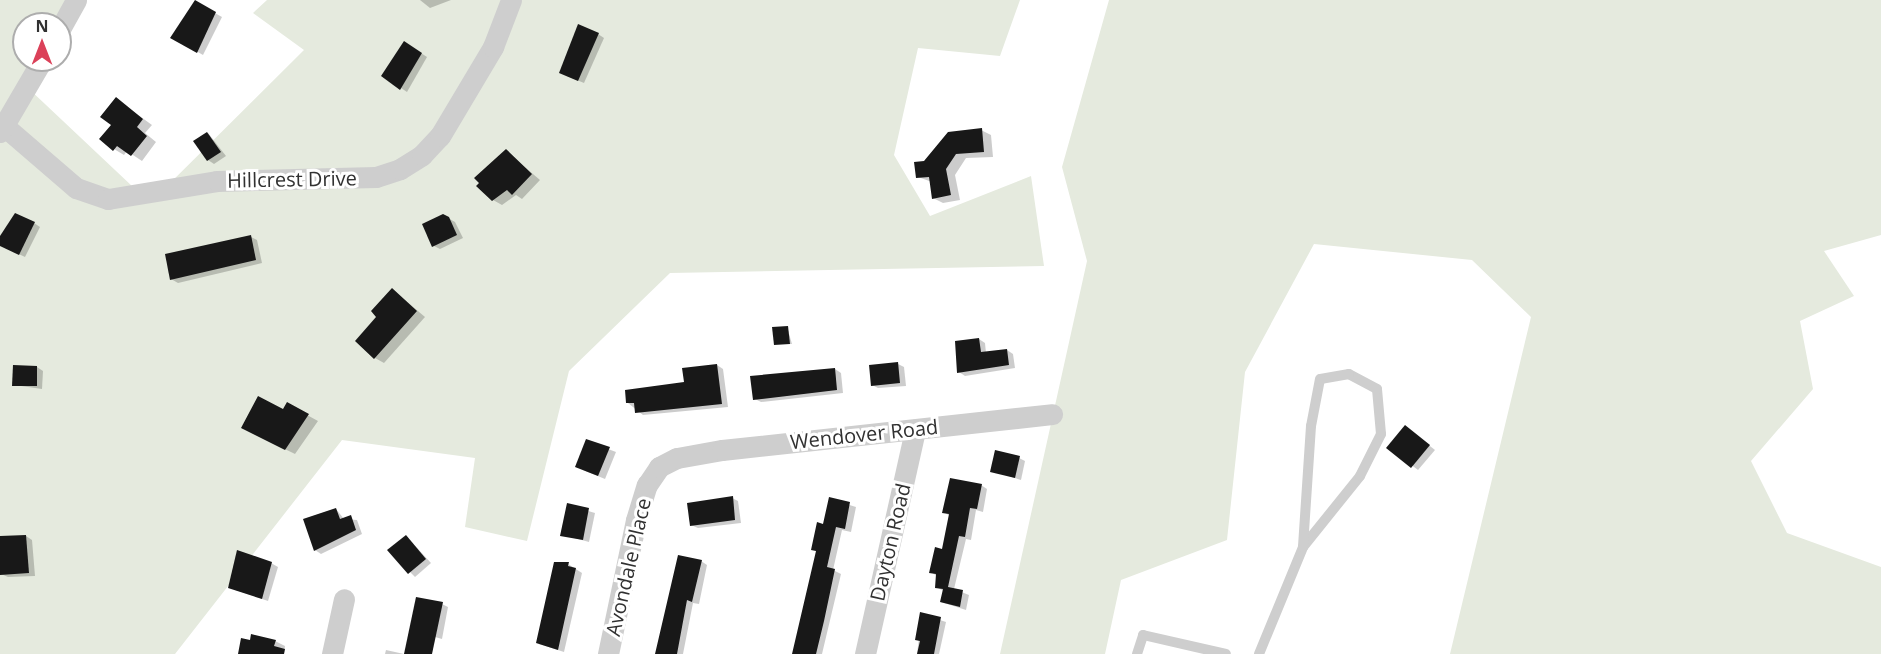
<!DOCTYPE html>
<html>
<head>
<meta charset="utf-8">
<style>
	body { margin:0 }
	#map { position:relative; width:1881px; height:654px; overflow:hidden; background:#fff; font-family:"Open Sans",sans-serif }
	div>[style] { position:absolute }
	.green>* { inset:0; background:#e5eade }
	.shadow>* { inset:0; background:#0003 }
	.building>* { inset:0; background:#181818 }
	.service>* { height:10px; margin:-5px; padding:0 5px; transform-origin:5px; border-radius:5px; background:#cecece }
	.minor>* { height:21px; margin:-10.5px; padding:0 10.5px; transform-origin:10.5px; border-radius:10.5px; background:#cecece }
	span { translate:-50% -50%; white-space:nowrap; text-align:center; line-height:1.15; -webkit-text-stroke:6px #fff; paint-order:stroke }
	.street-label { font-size:20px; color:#313131 }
	.north { position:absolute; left:12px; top:12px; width:60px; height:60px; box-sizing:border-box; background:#fff; border:2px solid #adadad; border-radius:50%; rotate:0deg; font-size:16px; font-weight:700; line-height:24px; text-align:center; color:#313131 }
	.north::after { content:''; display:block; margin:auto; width:21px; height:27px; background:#db4159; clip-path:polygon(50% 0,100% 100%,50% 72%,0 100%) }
</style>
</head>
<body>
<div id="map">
	<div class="green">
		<i style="clip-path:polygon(0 0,77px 0,60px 24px,24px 24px,24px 60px,43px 60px,28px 88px,150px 203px,304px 50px,253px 13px,267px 0,1020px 0,1000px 56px,918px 48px,894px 155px,930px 216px,1031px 176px,1044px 266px,670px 273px,569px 371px,527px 541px,465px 527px,475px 458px,342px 440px,175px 654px,0 654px)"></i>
		<i style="clip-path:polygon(1109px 0,1881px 0,1881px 235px,1824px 251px,1854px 296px,1800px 321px,1813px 389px,1751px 461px,1787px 533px,1881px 567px,1881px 654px,1450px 654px,1531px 317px,1472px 260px,1314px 244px,1245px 372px,1227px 540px,1121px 580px,1105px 654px,1000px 654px,1087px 261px,1062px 167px)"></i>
	</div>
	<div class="shadow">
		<i style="clip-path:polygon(420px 0,451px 0,430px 8px)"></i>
		<i style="clip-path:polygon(195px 2px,222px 17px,203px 55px,172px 37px)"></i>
		<i style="clip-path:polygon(598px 34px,604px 38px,584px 83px,567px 76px)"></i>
		<i style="clip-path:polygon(410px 46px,427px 57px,407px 92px,401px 88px)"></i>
		<i style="clip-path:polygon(116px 99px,152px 125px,145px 133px,156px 142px,142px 161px,127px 151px,124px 155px,114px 149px)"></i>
		<i style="clip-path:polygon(981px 130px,991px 135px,993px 157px,966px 158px,955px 175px,960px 200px,943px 203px,933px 198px,932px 182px,918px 177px)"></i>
		<i style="clip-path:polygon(208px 133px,226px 156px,214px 164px,208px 160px)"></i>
		<i style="clip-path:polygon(506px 151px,540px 180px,522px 199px,516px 195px,502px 205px,493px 200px)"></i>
		<i style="clip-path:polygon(448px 218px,455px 222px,463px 238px,440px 249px,434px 246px)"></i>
		<i style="clip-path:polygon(34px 223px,40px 227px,25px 257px,6px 248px)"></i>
		<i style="clip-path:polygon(251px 237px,257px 240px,262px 263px,178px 283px,171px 279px)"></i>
		<i style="clip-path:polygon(393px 290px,425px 317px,384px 363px,375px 358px,378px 316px)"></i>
		<i style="clip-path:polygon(787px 327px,792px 344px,775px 344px)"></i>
		<i style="clip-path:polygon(979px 339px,985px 343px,986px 353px,1007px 350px,1013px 354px,1015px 368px,965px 376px,959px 372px)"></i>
		<i style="clip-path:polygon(898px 364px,904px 367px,906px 386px,878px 388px,872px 385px)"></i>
		<i style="clip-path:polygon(717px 365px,723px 369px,728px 407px,643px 415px,628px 403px,686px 384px)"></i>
		<i style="clip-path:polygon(37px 367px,43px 371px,42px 389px,14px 385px)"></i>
		<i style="clip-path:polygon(835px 369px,841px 373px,843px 393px,761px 402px,755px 399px)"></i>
		<i style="clip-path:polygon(287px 404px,318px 421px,295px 454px,252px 433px,284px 411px)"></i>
		<i style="clip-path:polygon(1411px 431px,1435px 450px,1418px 470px,1389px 448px)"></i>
		<i style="clip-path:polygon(587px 441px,616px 452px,605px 479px,583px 470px)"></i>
		<i style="clip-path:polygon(1019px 458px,1025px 461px,1021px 480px,992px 471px)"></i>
		<i style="clip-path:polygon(981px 485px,987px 489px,983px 512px,976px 510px,971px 540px,966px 539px,954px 589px,969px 595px,966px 610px,941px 602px,944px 591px,936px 587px,937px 576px,931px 572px,943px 551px,950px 516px,944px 512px)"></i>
		<i style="clip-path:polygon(732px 498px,738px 501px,741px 523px,698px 528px,691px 525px)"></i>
		<i style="clip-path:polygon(830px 499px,856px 507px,851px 532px,842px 530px,833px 570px,841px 574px,822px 654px,796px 654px)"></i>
		<i style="clip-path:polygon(568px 505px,595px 513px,589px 542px,563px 535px)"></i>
		<i style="clip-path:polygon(336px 509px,344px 519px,357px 520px,362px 534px,321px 554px,315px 550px)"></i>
		<i style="clip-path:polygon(26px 536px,32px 540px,35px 576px,8px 577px,1px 574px,0 538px)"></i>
		<i style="clip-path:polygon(406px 536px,431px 563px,415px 577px,389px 551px)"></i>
		<i style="clip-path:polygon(701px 561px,707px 565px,699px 604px,693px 603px,683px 654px,656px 654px)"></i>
		<i style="clip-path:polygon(271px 563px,278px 567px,268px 601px,236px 590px)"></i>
		<i style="clip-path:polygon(555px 564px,568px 564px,582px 573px,564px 652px,539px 644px)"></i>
		<i style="clip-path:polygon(442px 604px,448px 607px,442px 639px,435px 637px,431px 654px,406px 654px)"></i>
		<i style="clip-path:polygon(922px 614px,946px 622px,939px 654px,917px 654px)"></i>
		<i style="clip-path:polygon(275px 641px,285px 646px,284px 654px,239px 654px,251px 642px)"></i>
		<i style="clip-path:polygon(386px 650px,404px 654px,385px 654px)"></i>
	</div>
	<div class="building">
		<i style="clip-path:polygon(195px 0,216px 12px,197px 53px,170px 38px)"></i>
		<i style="clip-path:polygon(578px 24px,599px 33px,578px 81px,559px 73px)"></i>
		<i style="clip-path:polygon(404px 41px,422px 53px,400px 90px,381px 76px)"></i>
		<i style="clip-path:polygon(116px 97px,143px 119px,137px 127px,147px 136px,131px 156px,117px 146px,113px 151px,99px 139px,111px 125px,100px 117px)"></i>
		<i style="clip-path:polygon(982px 128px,984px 152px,956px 154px,946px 169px,951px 195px,932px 199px,929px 177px,916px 178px,914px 162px,924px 161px,948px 132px)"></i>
		<i style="clip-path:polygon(207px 132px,221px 152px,207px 161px,193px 141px)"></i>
		<i style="clip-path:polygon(506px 149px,532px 174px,512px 195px,507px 190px,492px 201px,476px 186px,479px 183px,474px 178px)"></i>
		<i style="clip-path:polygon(15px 213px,35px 222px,19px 255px,0 246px,0 236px)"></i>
		<i style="clip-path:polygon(443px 214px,449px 217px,457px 235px,432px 247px,422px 224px)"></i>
		<i style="clip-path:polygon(251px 235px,256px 260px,170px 280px,165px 254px)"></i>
		<i style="clip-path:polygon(392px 288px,417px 311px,374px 359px,355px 341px,376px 317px,371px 311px)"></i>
		<i style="clip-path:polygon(788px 326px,790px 344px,774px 345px,772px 327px)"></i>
		<i style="clip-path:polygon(979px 338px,981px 352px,1007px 349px,1009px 365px,957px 373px,955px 341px)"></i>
		<i style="clip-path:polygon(898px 362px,900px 383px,871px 386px,869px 365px)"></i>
		<i style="clip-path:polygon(717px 364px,722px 404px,635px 413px,634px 403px,626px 403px,625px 390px,684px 382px,682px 368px)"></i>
		<i style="clip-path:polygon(13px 365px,37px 366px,37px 386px,12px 386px)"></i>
		<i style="clip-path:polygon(835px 368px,837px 390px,753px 400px,750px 376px)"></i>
		<i style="clip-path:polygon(258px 396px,283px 409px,287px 402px,309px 414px,285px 450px,241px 428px)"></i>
		<i style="clip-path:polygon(1405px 425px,1430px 445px,1411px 468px,1386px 448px)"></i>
		<i style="clip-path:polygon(586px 439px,610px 447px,598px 476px,575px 467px)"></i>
		<i style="clip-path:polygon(995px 450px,1020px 456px,1015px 478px,990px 472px)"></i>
		<i style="clip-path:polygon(950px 478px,982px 484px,977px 509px,970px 508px,965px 537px,959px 536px,948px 587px,963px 590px,960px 607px,940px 602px,943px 589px,935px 588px,936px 574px,929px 573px,935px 547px,942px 549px,949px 514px,942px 513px)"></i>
		<i style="clip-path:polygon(733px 496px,735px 520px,690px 526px,687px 503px)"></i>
		<i style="clip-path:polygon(829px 497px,850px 502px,845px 529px,836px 527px,827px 567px,835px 569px,824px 621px,816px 654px,792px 654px,816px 551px,811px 550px,817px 522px,823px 524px)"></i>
		<i style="clip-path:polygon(567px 503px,589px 508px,583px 540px,560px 536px)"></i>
		<i style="clip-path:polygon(336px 508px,340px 519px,351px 515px,356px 530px,314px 551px,303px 519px)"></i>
		<i style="clip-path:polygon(26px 535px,29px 573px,0 575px,0 536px)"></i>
		<i style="clip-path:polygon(406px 535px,426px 559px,408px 574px,387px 550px)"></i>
		<i style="clip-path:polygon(237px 550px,272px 562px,262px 599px,228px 588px)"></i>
		<i style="clip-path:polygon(678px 555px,702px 560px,692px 602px,687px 600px,677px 654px,655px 654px)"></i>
		<i style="clip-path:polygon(554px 562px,569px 562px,568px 566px,576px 568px,558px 650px,536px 643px)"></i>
		<i style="clip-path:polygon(416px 597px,443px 602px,432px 654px,404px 654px)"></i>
		<i style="clip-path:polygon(920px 612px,941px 617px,934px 654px,917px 654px,920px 641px,915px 640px)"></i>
		<i style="clip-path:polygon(251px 634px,276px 640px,274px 646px,285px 649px,284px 654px,238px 654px,241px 638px,250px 640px)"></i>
	</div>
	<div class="service">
		<i style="left:1137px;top:654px;width:20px;rotate:-72deg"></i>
		<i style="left:1143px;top:635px;width:85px;rotate:12.9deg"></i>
		<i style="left:1259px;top:654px;width:116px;rotate:-67.6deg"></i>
		<i style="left:1303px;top:547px;width:91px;rotate:-51.2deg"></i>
		<i style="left:1360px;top:476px;width:47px;rotate:-63.4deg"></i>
		<i style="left:1381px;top:434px;width:45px;rotate:-95.1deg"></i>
		<i style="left:1377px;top:389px;width:32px;rotate:-152deg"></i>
		<i style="left:1349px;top:374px;width:29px;rotate:170deg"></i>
		<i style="left:1320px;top:379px;width:48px;rotate:100.8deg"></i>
		<i style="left:1311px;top:426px;width:121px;rotate:93.8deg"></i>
	</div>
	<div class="minor">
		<i style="left:60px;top:29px;width:33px;rotate:-61deg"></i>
		<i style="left:4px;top:126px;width:95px;rotate:40.7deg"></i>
		<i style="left:76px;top:188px;width:34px;rotate:19deg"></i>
		<i style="left:108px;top:199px;width:110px;rotate:-9.4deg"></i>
		<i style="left:217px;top:181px;width:159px;rotate:-1.4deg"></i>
		<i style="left:376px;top:177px;width:25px;rotate:-18deg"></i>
		<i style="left:400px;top:169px;width:26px;rotate:-32deg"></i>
		<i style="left:422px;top:155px;width:26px;rotate:-47deg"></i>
		<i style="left:440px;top:136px;width:104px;rotate:-59.2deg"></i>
		<i style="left:493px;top:47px;width:50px;rotate:-69deg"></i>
		<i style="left:0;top:132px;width:83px;rotate:-59.7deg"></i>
		<i style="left:332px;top:654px;width:56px;rotate:-77.7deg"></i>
		<i style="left:608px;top:654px;width:137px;rotate:-78.2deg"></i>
		<i style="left:636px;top:520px;width:37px;rotate:-73deg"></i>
		<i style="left:647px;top:485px;width:22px;rotate:-56deg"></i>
		<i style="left:659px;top:467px;width:20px;rotate:-27deg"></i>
		<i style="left:677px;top:458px;width:46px;rotate:-10.1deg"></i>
		<i style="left:722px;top:450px;width:332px;rotate:-6.2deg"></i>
		<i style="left:865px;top:654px;width:230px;rotate:-77.4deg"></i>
	</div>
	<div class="street-label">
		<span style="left:292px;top:179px;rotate:-1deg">Hillcrest Drive</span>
		<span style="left:864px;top:434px;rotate:-6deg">Wendover Road</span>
		<span style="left:890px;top:542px;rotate:-77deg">Dayton Road</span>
		<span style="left:628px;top:567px;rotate:-77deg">Avondale Place</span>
	</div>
	<div class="north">N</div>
</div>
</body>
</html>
